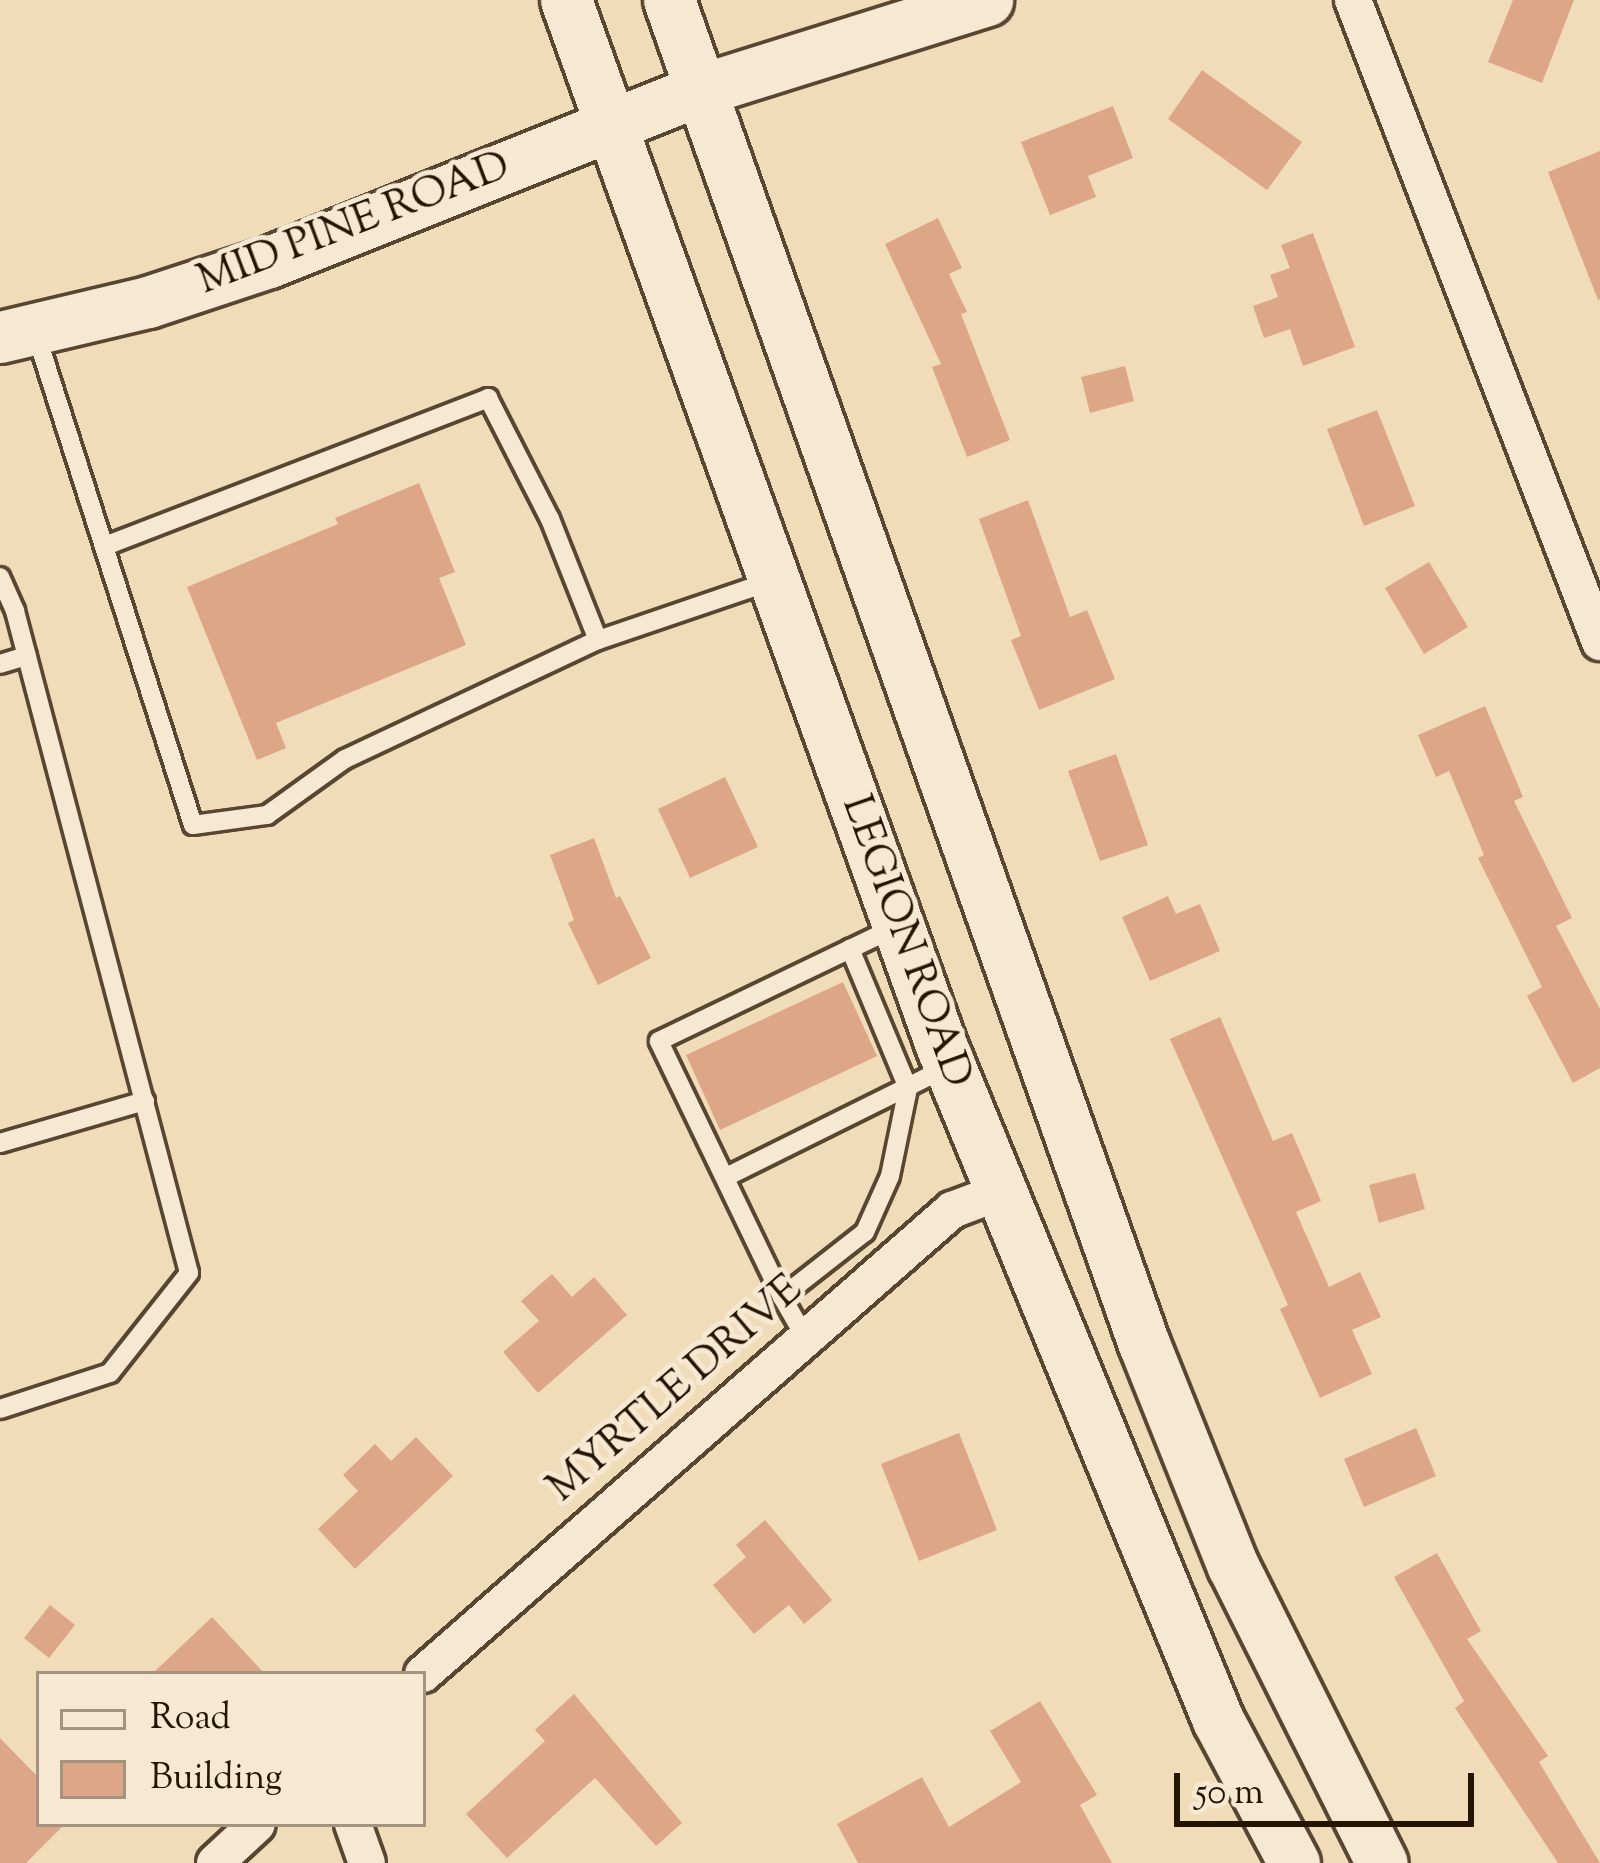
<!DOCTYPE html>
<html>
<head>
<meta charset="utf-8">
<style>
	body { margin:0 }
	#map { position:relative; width:1600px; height:1863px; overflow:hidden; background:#f1dcba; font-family:"Sorts Mill Goudy",serif }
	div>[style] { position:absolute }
	.building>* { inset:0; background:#dda787 }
	.roads { filter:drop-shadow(3px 0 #594631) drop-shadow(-3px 0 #594631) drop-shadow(0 3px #594631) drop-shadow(0 -3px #594631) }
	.service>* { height:18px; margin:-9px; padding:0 9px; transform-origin:9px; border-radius:9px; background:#f6e8d2 }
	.minor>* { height:36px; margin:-18px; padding:0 18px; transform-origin:18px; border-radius:18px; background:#f6e8d2 }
	.secondary>* { height:51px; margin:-25.5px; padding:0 25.5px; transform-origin:25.5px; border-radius:25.5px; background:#f6e8d2 }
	span { translate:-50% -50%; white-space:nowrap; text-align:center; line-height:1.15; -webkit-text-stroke:10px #f6e8d2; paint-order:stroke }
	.street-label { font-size:42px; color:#261403 }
	.legend { position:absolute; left:36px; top:1671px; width:390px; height:156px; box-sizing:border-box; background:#f6e8d2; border:3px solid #a3937f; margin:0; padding:15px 21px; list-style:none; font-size:36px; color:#261403 }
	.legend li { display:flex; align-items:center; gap:24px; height:60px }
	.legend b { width:60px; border:3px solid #a3937f }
	.scale { position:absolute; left:1174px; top:1773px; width:300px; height:54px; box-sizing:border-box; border:6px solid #261403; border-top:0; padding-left:15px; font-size:36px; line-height:42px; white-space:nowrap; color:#261403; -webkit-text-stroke:9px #f6e8d2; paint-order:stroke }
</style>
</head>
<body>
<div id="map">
	<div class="building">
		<i style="clip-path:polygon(1513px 0,1574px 0,1542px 83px,1488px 62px)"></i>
		<i style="clip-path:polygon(1202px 70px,1302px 142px,1267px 190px,1168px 119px)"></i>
		<i style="clip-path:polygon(1113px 106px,1133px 158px,1088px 176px,1096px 197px,1050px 215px,1021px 142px)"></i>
		<i style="clip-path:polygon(1600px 151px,1600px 299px,1598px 300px,1548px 172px)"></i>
		<i style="clip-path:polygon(938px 218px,962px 268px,949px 274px,967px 312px,961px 314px,1010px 440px,967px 457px,932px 367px,941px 364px,885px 244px)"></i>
		<i style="clip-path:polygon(1313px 233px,1355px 347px,1303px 366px,1290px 329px,1264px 338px,1253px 306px,1278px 297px,1270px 275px,1290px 268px,1281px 245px)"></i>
		<i style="clip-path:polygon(1125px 366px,1134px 401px,1090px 413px,1081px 377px)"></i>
		<i style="clip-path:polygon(1377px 410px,1415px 506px,1364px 526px,1327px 429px)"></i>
		<i style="clip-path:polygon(419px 483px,455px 572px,439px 578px,466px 645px,276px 723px,286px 748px,257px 760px,187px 587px,338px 524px,335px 518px)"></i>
		<i style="clip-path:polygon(1028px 500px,1070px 617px,1087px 610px,1115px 679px,1039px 710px,1011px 640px,1021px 636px,979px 519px)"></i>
		<i style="clip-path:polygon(1429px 562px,1468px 627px,1424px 654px,1385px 588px)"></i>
		<i style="clip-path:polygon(1485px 706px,1523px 797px,1514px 801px,1572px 918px,1556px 926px,1600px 1009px,1600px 1068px,1573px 1083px,1527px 996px,1542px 987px,1478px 858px,1484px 855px,1449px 771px,1436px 777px,1418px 735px)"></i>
		<i style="clip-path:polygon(1116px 754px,1148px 845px,1100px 861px,1068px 771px)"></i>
		<i style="clip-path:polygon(725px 777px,758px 847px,690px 878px,658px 809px)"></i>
		<i style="clip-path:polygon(594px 838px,616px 898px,620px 896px,651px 958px,598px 985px,568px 923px,574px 920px,550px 855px)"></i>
		<i style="clip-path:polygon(1168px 896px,1176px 914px,1200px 904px,1220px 951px,1150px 981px,1122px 917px)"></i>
		<i style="clip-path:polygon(843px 982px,877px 1056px,720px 1130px,686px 1055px)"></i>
		<i style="clip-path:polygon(1220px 1017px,1273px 1141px,1292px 1133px,1321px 1201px,1296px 1212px,1329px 1287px,1360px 1272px,1381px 1317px,1352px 1330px,1372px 1374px,1320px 1398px,1280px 1309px,1288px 1305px,1170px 1039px)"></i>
		<i style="clip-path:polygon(1415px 1173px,1425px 1209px,1379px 1223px,1369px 1185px)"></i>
		<i style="clip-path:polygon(552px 1274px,572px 1297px,594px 1277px,627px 1315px,538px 1393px,503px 1352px,539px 1321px,521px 1301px)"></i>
		<i style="clip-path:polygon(1416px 1428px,1436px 1476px,1364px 1507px,1344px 1459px)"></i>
		<i style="clip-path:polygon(959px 1433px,997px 1530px,919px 1561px,881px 1464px)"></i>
		<i style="clip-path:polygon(416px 1437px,453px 1476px,355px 1569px,318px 1529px,358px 1491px,343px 1475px,375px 1444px,391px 1461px)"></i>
		<i style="clip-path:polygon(765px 1520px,832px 1600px,804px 1624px,789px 1605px,754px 1634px,713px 1585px,746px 1557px,736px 1545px)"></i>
		<i style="clip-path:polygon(1437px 1553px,1481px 1631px,1467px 1639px,1548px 1756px,1539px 1762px,1600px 1863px,1558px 1863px,1455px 1708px,1464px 1701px,1394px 1577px)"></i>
		<i style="clip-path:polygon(50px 1605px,75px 1625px,49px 1658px,24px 1638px)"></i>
		<i style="clip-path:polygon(212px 1617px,265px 1674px,152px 1674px)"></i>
		<i style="clip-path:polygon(574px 1694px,682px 1823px,656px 1846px,595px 1778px,507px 1858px,466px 1814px,545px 1741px,535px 1730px)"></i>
		<i style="clip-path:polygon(1040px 1701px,1097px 1795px,1080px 1805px,1112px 1863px,858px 1863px,837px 1824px,922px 1777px,949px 1827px,1021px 1782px,990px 1731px)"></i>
		<i style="clip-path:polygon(0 1738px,39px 1778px,39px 1824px,65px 1824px,26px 1863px,0 1863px)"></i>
	</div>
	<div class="roads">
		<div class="service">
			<i style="left:36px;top:334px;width:515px;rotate:72.27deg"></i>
			<i style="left:193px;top:825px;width:75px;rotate:-7.7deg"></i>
			<i style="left:267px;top:815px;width:96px;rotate:-35.7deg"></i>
			<i style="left:345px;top:759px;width:280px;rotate:-25.2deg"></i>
			<i style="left:598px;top:640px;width:183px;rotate:-18.8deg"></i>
			<i style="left:105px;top:546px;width:411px;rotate:-21.1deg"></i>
			<i style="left:488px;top:398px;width:136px;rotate:62.9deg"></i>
			<i style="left:550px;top:519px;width:130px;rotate:68.4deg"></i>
			<i style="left:0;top:577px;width:37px;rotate:66deg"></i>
			<i style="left:15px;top:611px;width:684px;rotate:75.27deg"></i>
			<i style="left:189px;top:1273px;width:127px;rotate:128.3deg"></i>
			<i style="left:110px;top:1373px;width:116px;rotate:161.9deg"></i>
			<i style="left:0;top:664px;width:28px;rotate:-17deg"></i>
			<i style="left:0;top:1143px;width:151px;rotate:-16.2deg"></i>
			<i style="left:726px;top:1177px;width:248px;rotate:-26.4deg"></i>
			<i style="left:782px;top:1297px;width:284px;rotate:-115.7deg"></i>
			<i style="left:659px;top:1041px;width:261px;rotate:-25.7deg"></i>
			<i style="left:805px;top:1337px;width:46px;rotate:-119.9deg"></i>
			<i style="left:782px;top:1297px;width:105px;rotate:-38.1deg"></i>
			<i style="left:865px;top:1232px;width:61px;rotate:-65.9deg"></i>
			<i style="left:890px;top:1176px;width:90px;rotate:-78.4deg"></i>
			<i style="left:908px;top:1088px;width:151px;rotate:-112.6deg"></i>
		</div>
		<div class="minor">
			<i style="left:1353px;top:0;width:688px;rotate:68.96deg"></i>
			<i style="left:423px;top:1674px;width:704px;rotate:-41.25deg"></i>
			<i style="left:952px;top:1210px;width:51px;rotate:-20.6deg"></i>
			<i style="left:353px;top:1824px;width:41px;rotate:70.3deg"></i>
			<i style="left:215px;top:1863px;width:57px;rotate:-42.9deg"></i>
		</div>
		<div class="secondary">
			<i style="left:566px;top:0;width:1110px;rotate:70.26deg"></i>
			<i style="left:941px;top:1045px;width:730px;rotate:67.69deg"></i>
			<i style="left:1218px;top:1720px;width:162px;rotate:62deg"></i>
			<i style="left:669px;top:0;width:1425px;rotate:70.54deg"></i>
			<i style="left:1144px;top:1344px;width:239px;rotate:68.2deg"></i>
			<i style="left:1233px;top:1566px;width:332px;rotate:63.4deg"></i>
			<i style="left:0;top:337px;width:152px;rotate:-13.3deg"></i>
			<i style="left:148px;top:302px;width:127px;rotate:-18.3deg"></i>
			<i style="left:269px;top:262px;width:464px;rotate:-21.8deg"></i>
			<i style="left:700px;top:90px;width:301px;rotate:-17.4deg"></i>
		</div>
	</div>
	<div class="street-label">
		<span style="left:354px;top:225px;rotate:-21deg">MID PINE ROAD</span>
		<span style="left:905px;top:942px;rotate:70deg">LEGION ROAD</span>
		<span style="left:676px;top:1390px;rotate:-41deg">MYRTLE DRIVE</span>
	</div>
	<ul class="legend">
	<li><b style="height:15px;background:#f6e8d2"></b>Road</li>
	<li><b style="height:33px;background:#dda787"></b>Building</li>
	</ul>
	<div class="scale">50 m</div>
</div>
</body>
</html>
